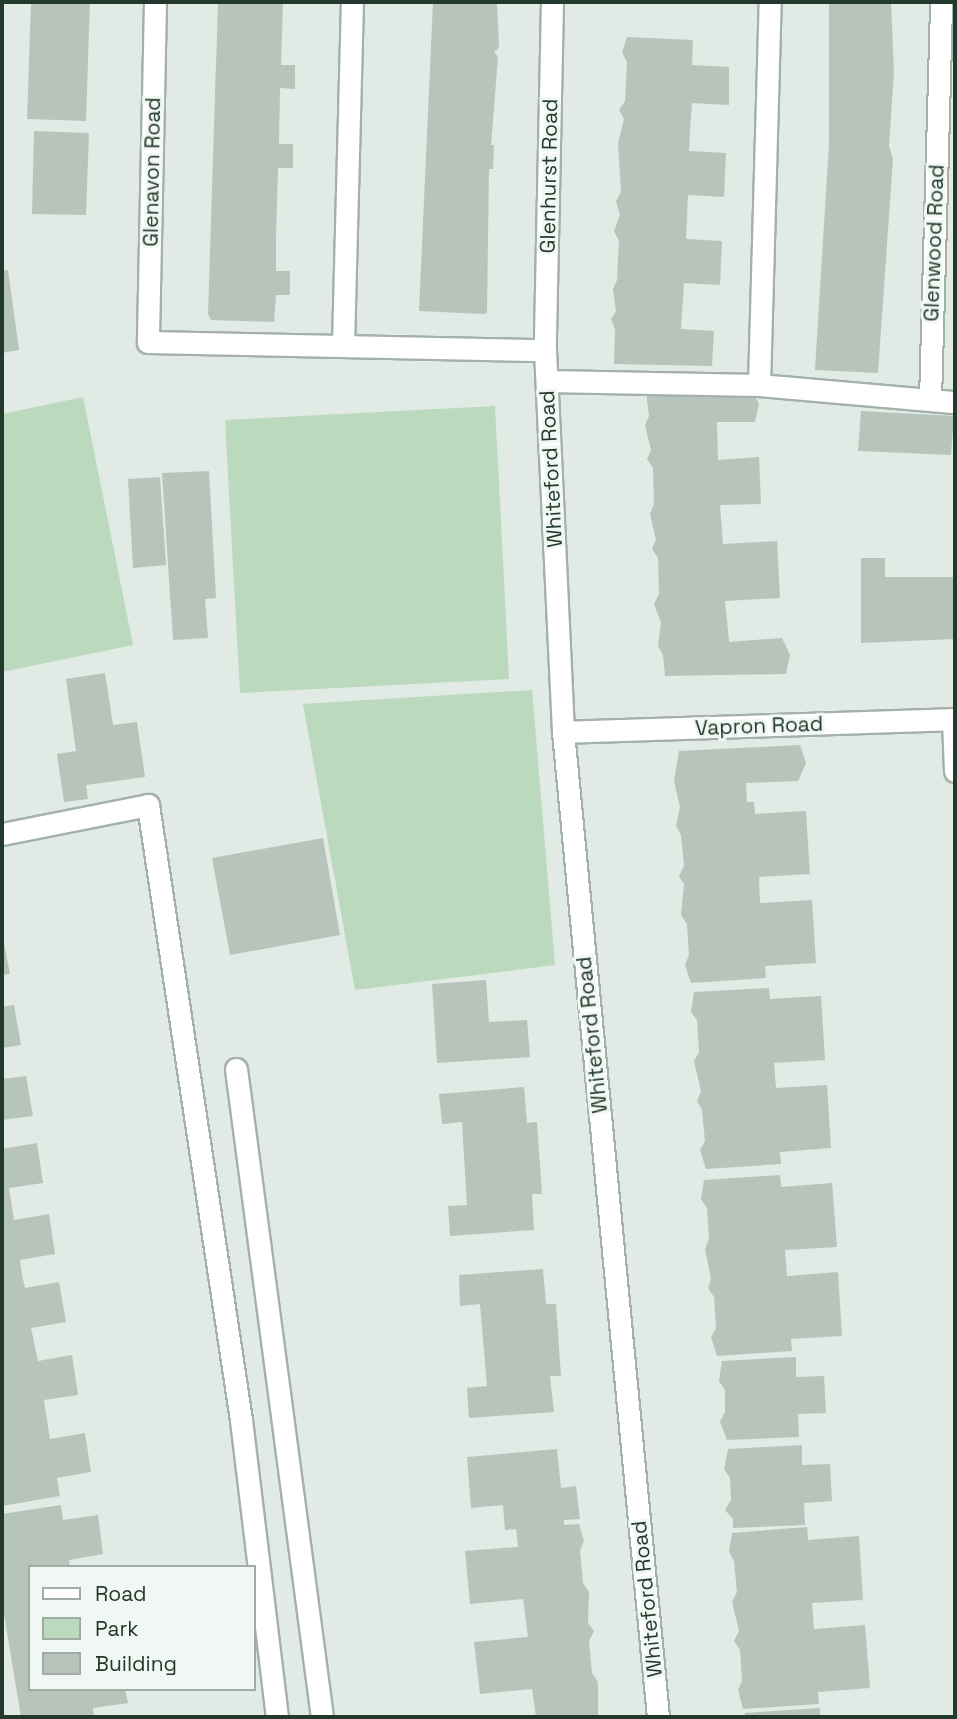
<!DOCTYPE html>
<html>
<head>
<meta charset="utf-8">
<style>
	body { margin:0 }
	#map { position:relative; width:957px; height:1719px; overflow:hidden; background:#e1eae4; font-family:"Space Grotesk",sans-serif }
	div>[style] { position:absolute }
	.green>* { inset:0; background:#bbd9bd }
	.building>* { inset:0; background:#b6c4bc }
	.roads { filter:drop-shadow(2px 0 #a4b1aa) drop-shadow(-2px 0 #a4b1aa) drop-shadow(0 2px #a4b1aa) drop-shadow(0 -2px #a4b1aa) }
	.minor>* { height:21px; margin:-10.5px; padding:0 10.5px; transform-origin:10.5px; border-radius:10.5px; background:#fff }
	span { translate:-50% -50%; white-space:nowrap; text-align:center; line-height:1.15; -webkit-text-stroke:6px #f1f7f2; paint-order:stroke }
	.street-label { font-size:21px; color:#23392e }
	.frame { position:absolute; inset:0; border:4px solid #23392e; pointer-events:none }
	.legend { position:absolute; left:28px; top:1565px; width:228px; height:126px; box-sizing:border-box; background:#f1f7f2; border:2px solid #9faba4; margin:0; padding:9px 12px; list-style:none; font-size:21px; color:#23392e }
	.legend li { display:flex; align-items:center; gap:14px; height:35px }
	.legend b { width:35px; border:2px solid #9faba4 }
</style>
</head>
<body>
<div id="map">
	<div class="green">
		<i style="clip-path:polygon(83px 397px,133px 645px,2px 672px,2px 414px)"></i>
		<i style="clip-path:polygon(495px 406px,509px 679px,240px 693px,225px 420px)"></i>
		<i style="clip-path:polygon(532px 690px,555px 965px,355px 990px,303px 704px)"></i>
	</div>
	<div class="building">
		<i style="clip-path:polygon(31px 2px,90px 2px,86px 121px,27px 119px)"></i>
		<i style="clip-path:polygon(218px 2px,283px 2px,281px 65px,295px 65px,295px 89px,280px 88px,279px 144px,293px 144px,293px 168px,278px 168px,276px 238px,276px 271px,290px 271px,290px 295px,276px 295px,274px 322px,211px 320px,208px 314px)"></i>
		<i style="clip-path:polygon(433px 2px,497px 2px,499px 48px,494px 52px,498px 57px,491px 145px,494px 145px,493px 169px,489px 169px,487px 313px,483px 314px,419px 311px)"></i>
		<i style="clip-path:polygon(829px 2px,891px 2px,894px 72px,889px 146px,893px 159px,878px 373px,815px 370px,829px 143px)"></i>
		<i style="clip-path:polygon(627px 37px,693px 40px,692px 65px,729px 67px,729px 105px,692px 103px,690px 130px,689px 151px,726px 153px,724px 197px,688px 195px,686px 239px,722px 241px,720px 285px,684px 283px,681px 329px,714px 331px,712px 366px,614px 364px,615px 329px,611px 319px,616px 311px,613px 289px,617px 280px,619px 241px,614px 231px,620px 215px,616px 201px,621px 192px,618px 143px,624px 119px,619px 110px,625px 101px,627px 62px,622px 52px)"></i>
		<i style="clip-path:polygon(34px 131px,89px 133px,86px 215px,32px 214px)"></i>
		<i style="clip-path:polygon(8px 270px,19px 350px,2px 353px,2px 271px)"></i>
		<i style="clip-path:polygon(646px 390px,755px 396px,759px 404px,755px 422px,717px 422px,718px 460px,759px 457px,761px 504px,720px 505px,723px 544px,777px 541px,780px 598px,725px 601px,727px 619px,729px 642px,782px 638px,790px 655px,786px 674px,665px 676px,663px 655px,658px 646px,661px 623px,654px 604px,659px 594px,658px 558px,652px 549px,656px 540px,650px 514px,654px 504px,653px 468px,647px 459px,651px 450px,645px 425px,649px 416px)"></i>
		<i style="clip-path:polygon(861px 411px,954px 416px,951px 455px,858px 451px)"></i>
		<i style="clip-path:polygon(209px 471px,216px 598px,205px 599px,208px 638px,173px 640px,162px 473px)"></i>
		<i style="clip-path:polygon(160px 477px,166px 565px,133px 568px,128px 479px)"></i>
		<i style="clip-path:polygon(861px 558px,885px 558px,885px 577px,955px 577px,955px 639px,861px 643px)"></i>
		<i style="clip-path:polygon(105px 673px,113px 725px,137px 722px,145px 777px,86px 785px,88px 799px,64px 802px,57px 754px,76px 751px,66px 679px)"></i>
		<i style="clip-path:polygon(800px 745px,806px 763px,798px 781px,746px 783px,747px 802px,754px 802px,755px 814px,806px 811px,810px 874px,759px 877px,760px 903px,812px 900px,816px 963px,765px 966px,766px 978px,691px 983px,685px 965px,689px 955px,687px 924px,681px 915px,684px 884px,679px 876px,684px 866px,681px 835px,676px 826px,680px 807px,674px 781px,679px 751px)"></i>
		<i style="clip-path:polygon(323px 838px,340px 935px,230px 955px,212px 858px)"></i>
		<i style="clip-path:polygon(2px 933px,10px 974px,2px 975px)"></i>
		<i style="clip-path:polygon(486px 980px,489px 1022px,527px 1020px,530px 1057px,437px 1063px,432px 984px)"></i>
		<i style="clip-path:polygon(769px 988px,770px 999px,821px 996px,825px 1060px,774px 1063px,776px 1088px,827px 1085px,831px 1148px,780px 1152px,781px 1164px,706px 1169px,700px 1150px,705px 1141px,702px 1110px,697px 1101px,701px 1091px,694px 1061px,699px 1052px,697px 1020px,691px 1012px,694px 992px)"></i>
		<i style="clip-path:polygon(14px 1005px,21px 1045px,2px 1048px,2px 1007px)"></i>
		<i style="clip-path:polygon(26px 1076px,33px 1116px,2px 1120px,2px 1079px)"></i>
		<i style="clip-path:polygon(524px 1087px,527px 1123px,537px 1122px,542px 1194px,532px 1194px,534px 1230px,450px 1236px,448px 1206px,467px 1205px,462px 1122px,442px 1124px,439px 1094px)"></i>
		<i style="clip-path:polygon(37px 1143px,43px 1183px,9px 1188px,14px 1220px,49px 1214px,55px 1254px,20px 1260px,22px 1275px,25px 1288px,59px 1282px,66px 1322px,31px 1328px,38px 1361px,72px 1355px,78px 1395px,44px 1400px,50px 1439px,85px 1433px,91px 1472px,57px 1478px,60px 1496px,2px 1506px,2px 1149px)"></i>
		<i style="clip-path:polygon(780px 1175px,781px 1187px,832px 1183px,837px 1247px,785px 1250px,787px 1276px,838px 1272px,842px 1336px,791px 1339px,792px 1351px,717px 1356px,711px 1337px,716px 1328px,714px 1297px,708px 1288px,711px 1279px,705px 1249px,709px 1239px,707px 1208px,701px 1199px,704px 1180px)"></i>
		<i style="clip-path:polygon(543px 1269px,546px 1304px,556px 1304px,561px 1376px,550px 1376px,554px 1412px,469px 1418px,467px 1388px,487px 1386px,480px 1304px,460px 1306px,459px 1275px)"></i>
		<i style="clip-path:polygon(796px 1357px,796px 1377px,824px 1376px,826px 1413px,798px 1414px,799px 1437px,727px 1440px,720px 1422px,725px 1412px,725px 1390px,719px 1381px,722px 1361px)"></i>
		<i style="clip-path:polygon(802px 1445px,802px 1465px,830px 1464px,832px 1501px,804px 1503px,805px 1525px,733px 1528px,733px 1519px,725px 1510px,731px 1500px,730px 1478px,724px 1469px,728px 1449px)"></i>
		<i style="clip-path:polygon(557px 1449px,561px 1488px,576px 1486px,580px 1519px,564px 1520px,564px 1525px,579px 1524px,584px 1541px,580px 1551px,583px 1583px,589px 1592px,588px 1623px,594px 1631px,589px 1641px,592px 1673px,598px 1682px,598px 1717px,536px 1717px,532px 1689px,480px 1694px,474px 1642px,528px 1637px,523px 1599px,470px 1604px,465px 1551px,518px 1547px,516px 1529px,505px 1530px,503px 1505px,471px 1508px,467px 1457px)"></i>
		<i style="clip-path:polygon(61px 1505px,63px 1520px,98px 1515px,103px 1554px,69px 1560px,70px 1567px,30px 1567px,30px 1689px,125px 1689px,128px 1703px,93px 1708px,94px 1717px,21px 1717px,2px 1602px,2px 1514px)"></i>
		<i style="clip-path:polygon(807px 1527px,808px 1540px,859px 1536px,863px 1600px,812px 1603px,814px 1629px,865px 1625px,870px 1688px,818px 1692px,819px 1704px,743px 1709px,738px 1690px,742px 1681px,740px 1650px,734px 1641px,739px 1631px,732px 1602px,737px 1592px,734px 1561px,729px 1552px,732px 1533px)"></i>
		<i style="clip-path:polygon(820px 1708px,820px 1717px,745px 1717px,745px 1713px)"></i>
	</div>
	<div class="roads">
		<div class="minor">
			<i style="left:155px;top:2px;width:340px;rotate:91.2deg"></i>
			<i style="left:148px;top:342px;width:397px;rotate:1.2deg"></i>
			<i style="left:552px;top:2px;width:348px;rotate:91.2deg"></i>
			<i style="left:545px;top:350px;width:382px;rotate:87.3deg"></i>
			<i style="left:563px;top:732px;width:990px;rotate:84.49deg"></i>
			<i style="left:343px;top:344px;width:342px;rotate:-88.5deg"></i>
			<i style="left:547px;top:381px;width:212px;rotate:1.1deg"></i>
			<i style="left:759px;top:385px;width:197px;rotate:5deg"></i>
			<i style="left:759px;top:385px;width:383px;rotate:-88.4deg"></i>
			<i style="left:930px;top:400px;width:398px;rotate:-88.4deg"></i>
			<i style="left:953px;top:719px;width:52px;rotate:87.8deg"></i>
			<i style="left:563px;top:732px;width:392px;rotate:-1.9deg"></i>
			<i style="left:2px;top:834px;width:149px;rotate:-11.2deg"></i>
			<i style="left:148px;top:805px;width:622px;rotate:81.4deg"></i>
			<i style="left:241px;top:1420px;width:299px;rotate:83.1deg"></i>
			<i style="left:236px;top:1069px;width:654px;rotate:82.44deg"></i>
		</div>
	</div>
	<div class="street-label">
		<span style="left:152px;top:172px;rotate:-89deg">Glenavon Road</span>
		<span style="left:549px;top:176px;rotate:-89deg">Glenhurst Road</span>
		<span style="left:934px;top:243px;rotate:-88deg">Glenwood Road</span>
		<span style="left:551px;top:469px;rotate:-93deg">Whiteford Road</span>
		<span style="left:759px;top:726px;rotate:-2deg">Vapron Road</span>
		<span style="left:592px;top:1035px;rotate:-96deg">Whiteford Road</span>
		<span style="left:647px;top:1599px;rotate:-96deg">Whiteford Road</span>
	</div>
	<div class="frame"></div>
	<ul class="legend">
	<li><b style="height:9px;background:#fff"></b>Road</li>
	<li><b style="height:19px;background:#bbd9bd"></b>Park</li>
	<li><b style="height:19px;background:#b6c4bc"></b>Building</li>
	</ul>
</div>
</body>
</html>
